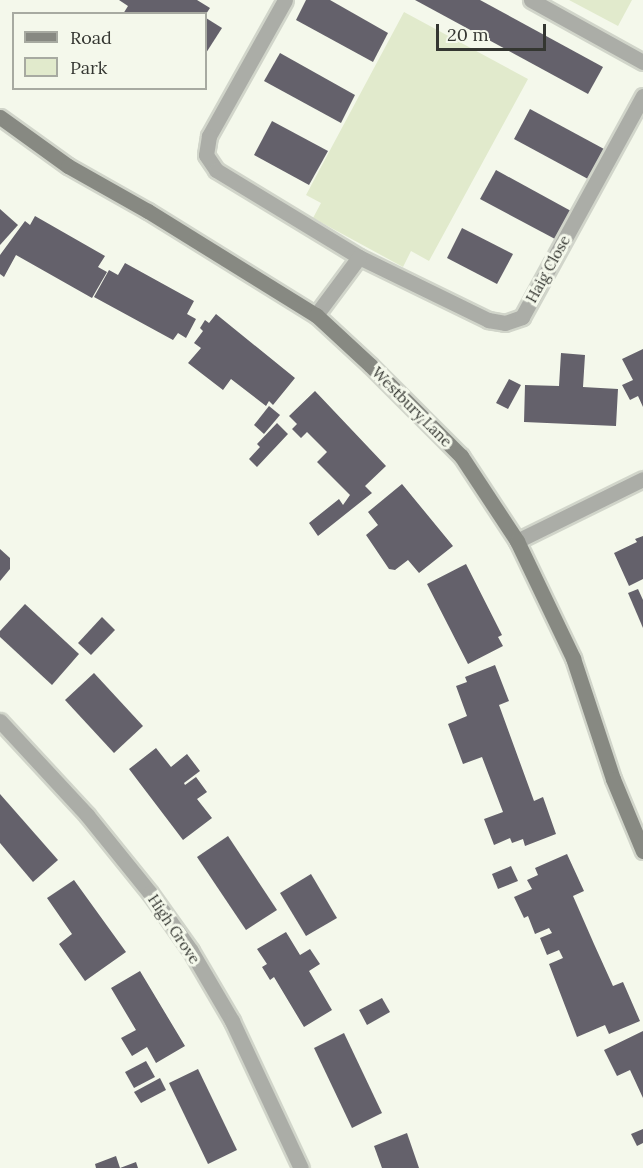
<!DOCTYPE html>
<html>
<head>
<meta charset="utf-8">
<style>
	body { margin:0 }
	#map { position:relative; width:643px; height:1168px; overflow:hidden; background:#f4f8eb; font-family:Lora,serif }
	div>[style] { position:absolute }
	.green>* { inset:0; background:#e1eacc }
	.building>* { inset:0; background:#64616b }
	.roads { filter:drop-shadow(2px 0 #d1d5ca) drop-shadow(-2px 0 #d1d5ca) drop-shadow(0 2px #d1d5ca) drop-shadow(0 -2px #d1d5ca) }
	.street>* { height:15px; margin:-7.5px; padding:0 7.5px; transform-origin:7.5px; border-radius:7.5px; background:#abada7 }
	.secondary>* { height:15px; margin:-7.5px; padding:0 7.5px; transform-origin:7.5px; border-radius:7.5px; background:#878982 }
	span { translate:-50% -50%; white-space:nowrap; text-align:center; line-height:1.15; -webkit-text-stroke:6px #f4f8eb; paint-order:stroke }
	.street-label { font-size:15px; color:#343631 }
	.legend { position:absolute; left:12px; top:12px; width:195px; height:78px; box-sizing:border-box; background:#f4f8eb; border:2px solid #a7aaa1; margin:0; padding:8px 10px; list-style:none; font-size:18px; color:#343631 }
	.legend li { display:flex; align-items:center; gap:12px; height:30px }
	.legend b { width:30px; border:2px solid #a7aaa1 }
	.scale { position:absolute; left:436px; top:24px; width:110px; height:27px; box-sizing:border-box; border:3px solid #343631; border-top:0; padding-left:8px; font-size:18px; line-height:21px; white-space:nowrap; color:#343631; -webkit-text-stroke:4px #f4f8eb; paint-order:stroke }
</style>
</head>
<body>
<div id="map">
	<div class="green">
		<i style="clip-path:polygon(569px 0,632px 0,618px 26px)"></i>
		<i style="clip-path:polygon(404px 12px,528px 79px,429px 261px,411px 251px,403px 267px,313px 218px,321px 203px,306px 195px)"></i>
	</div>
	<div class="building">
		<i style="clip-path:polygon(119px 0,197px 0,210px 8px,206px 14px,123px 14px,128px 6px)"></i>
		<i style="clip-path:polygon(306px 0,330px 0,388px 33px,373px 62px,296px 20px)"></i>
		<i style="clip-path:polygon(415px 0,480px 0,603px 67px,588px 94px)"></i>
		<i style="clip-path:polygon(206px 18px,222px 28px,206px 53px)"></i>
		<i style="clip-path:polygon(280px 53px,355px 95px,341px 123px,264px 81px)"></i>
		<i style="clip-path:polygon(530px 109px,604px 149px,588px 179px,514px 139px)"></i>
		<i style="clip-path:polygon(272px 121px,328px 151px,309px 185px,254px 155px)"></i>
		<i style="clip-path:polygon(496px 170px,571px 211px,555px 239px,480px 199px)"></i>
		<i style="clip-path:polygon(0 209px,18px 225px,0 245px)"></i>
		<i style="clip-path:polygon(35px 216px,105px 256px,98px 267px,107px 272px,92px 298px,16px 255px,4px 277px,0 274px,0 255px,25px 221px,30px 225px)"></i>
		<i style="clip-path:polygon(462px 228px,513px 254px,497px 284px,447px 258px)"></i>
		<i style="clip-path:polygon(125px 263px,194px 301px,187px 314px,196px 319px,186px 338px,178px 333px,173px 340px,94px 297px,109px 270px,118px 275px)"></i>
		<i style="clip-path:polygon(216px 314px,295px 378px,273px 405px,269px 401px,266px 406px,231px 379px,223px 390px,188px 363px,201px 348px,194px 343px,203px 331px,200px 328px,205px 320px,209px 323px)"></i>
		<i style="clip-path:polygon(643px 349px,643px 407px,638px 396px,630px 400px,622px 385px,633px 380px,622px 359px)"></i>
		<i style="clip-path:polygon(561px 353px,585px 355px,583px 387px,618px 389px,616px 426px,524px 422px,525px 385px,559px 386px)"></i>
		<i style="clip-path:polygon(509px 379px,521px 385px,508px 409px,496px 403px)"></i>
		<i style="clip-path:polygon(315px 391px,386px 466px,365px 486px,372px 493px,318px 536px,309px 523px,339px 499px,343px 505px,350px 495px,317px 462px,327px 452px,307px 432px,301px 438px,292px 429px,297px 424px,289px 416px)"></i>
		<i style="clip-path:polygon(269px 406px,280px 415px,264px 434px,254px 425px)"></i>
		<i style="clip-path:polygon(277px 423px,288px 434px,257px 467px,249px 459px,260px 447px,257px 444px)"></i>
		<i style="clip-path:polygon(402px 484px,453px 546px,419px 573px,408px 560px,395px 570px,389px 569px,366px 535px,378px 525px,368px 512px)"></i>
		<i style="clip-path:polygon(643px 536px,643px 579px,629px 586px,614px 553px,637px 542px,635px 539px)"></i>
		<i style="clip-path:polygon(0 549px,10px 558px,10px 569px,0 581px)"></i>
		<i style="clip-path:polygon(466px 564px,502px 635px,498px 637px,503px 646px,468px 664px,427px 584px)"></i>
		<i style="clip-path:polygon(638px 589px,643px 600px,643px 628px,628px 593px)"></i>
		<i style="clip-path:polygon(25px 604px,79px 654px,52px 685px,0 637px,0 631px)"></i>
		<i style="clip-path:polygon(102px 617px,115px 630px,91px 655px,78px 643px)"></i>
		<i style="clip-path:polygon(495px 665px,509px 701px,499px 705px,534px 801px,543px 797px,556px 834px,525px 846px,523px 839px,512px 843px,510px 838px,494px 845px,484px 819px,503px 812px,482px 757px,463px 764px,448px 724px,467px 716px,456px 686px,467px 682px,465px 677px)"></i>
		<i style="clip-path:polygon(94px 673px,143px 726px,114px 753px,65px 700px)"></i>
		<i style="clip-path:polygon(156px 748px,171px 767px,187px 754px,200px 771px,184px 783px,185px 785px,196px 777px,207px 792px,197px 799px,212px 818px,183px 840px,129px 769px)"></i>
		<i style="clip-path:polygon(0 794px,58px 860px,33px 882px,0 843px)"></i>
		<i style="clip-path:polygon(228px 836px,277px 910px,246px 930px,197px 857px)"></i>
		<i style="clip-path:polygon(567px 854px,584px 891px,573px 896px,594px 944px,613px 986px,623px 982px,640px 1021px,609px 1034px,605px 1025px,577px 1037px,549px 964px,563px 958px,559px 950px,547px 955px,540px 938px,552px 933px,549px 928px,535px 934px,528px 916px,524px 918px,514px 897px,532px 889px,527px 880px,538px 875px,535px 868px)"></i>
		<i style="clip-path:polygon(511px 866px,518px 881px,498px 889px,492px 874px)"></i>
		<i style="clip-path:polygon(311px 874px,337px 918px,306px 936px,280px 893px)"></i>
		<i style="clip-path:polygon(74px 880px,126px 952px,85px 981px,59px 944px,72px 934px,47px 898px)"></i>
		<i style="clip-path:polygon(286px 932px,300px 955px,310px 949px,320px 964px,309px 971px,332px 1010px,304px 1027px,274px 977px,270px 980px,262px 967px,267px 964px,257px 949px)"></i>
		<i style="clip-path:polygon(140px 971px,185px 1046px,156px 1063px,147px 1047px,132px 1056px,121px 1038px,136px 1030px,111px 988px)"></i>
		<i style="clip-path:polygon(382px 998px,390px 1012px,367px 1025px,359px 1010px)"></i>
		<i style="clip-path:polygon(643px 1031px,643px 1098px,630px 1070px,617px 1076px,604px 1050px)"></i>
		<i style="clip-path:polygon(344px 1033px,382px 1113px,352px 1128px,314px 1048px)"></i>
		<i style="clip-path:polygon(146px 1061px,155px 1077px,134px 1088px,125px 1072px)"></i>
		<i style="clip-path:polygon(198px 1069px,237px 1150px,208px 1164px,169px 1083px)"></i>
		<i style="clip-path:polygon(160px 1078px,166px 1090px,141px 1103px,134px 1092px)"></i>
		<i style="clip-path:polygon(643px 1129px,643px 1143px,637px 1146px,631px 1134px)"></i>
		<i style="clip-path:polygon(407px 1133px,419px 1168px,382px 1168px,374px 1146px)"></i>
		<i style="clip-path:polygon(116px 1156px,120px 1168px,136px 1162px,138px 1168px,96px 1168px,95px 1164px)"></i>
	</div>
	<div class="roads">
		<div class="street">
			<i style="left:285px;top:0;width:156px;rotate:119.2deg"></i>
			<i style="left:209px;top:136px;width:19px;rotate:99deg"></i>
			<i style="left:206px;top:155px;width:18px;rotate:56deg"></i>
			<i style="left:216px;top:170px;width:167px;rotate:31.3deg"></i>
			<i style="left:359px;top:257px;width:144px;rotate:26deg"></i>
			<i style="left:488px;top:320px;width:17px;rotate:10deg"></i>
			<i style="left:505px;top:323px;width:18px;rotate:-19deg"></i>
			<i style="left:522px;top:317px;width:252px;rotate:-61.3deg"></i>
			<i style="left:531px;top:0;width:128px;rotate:29deg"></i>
			<i style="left:316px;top:315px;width:72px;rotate:-53.4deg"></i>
			<i style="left:517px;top:541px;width:140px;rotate:-26.2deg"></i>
			<i style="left:0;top:721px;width:128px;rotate:47.2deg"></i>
			<i style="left:87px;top:815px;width:100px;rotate:51.1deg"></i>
			<i style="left:150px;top:893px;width:71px;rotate:54.7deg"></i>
			<i style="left:191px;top:951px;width:81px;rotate:59.6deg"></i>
			<i style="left:232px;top:1021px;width:162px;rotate:64.9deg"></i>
		</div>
		<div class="secondary">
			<i style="left:0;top:117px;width:84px;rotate:35.8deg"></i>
			<i style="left:68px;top:166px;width:92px;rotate:29.4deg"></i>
			<i style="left:148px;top:211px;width:198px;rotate:31.8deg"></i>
			<i style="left:316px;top:315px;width:74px;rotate:42.8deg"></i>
			<i style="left:370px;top:365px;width:129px;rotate:45deg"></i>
			<i style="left:461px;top:456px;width:102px;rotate:56.6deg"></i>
			<i style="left:517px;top:541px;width:130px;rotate:64.4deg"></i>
			<i style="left:573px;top:658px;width:127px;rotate:71.7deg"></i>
			<i style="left:613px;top:779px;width:78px;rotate:67.4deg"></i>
		</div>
	</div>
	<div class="street-label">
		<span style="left:548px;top:269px;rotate:-61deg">Haig Close</span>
		<span style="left:412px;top:407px;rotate:45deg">Westbury Lane</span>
		<span style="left:174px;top:929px;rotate:56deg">High Grove</span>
	</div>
	<ul class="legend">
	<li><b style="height:8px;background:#878982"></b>Road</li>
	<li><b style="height:16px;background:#e1eacc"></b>Park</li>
	</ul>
	<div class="scale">20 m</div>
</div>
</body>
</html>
